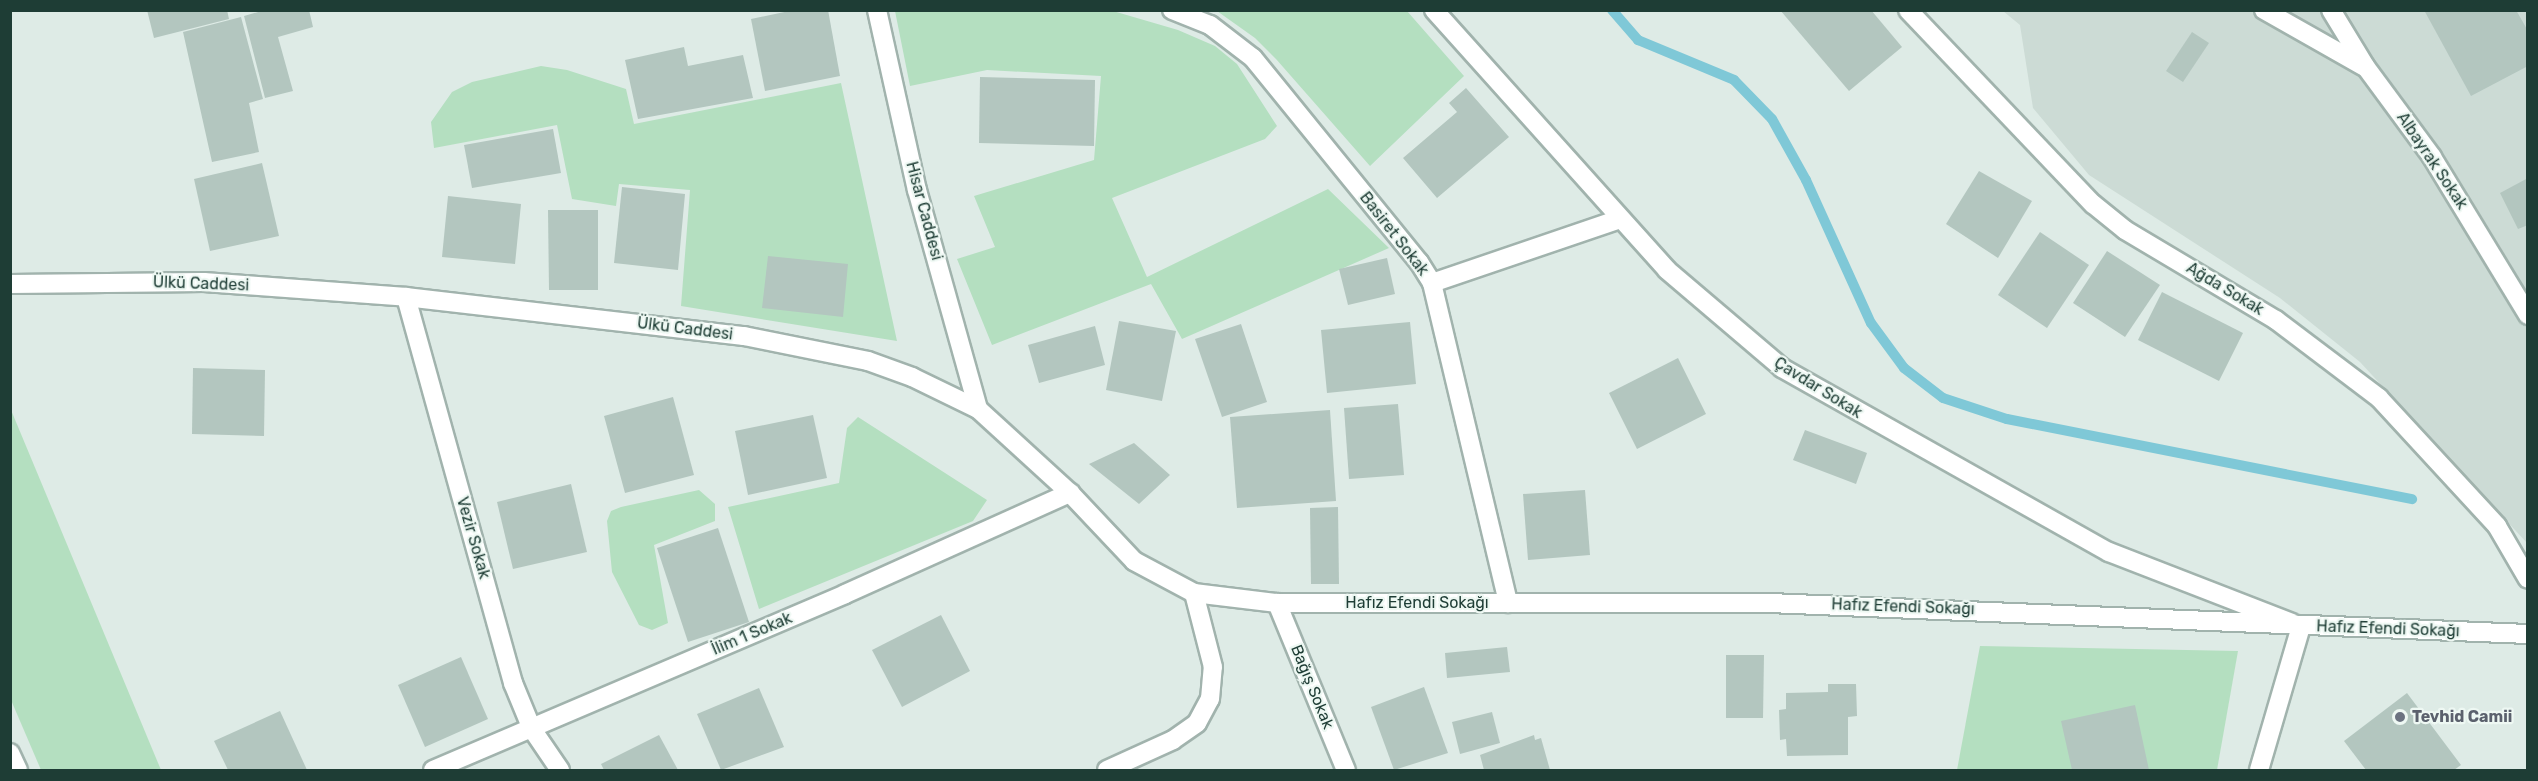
<!DOCTYPE html>
<html>
<head>
<meta charset="utf-8">
<style>
	body { margin:0 }
	#map { position:relative; width:2538px; height:781px; overflow:hidden; background:#deebe6; font-family:Rubik,sans-serif }
	div>[style] { position:absolute }
	.built>* { inset:0; background:#ccdbd5 }
	.green>* { inset:0; background:#b4dfc0 }
	.stream>* { height:10px; margin:-5px; padding:0 5px; transform-origin:5px; border-radius:5px; background:#7fc8d7 }
	.building>* { inset:0; background:#b3c6bf }
	.roads { filter:drop-shadow(2px 0 #a1b3ad) drop-shadow(-2px 0 #a1b3ad) drop-shadow(0 2px #a1b3ad) drop-shadow(0 -2px #a1b3ad) }
	.street>* { height:18px; margin:-9px; padding:0 9px; transform-origin:9px; border-radius:9px; background:#fff }
	.secondary>* { height:18px; margin:-9px; padding:0 9px; transform-origin:9px; border-radius:9px; background:#fff }
	.dots>* { width:16px; height:16px; translate:-50% -50%; box-sizing:border-box; border:3px solid #eef8f3; border-radius:50% }
	span { translate:-50% -50%; white-space:nowrap; text-align:center; line-height:1.15; -webkit-text-stroke:4.5px #eef8f3; paint-order:stroke }
	.street-label { font-size:16px; color:#1e3d35 }
	.worship-label { font-size:16px; color:#5b616d; font-weight:700 }
	.left { translate:0 -50%; text-align:left }
	.frame { position:absolute; inset:0; border:12px solid #1e3d35; pointer-events:none }
</style>
</head>
<body>
<div id="map">
	<div class="built">
		<i style="clip-path:polygon(2003px 11px,2527px 11px,2527px 543px,2360px 362px,2280px 298px,2089px 175px,2033px 108px,2020px 25px)"></i>
	</div>
	<div class="green">
		<i style="clip-path:polygon(895px 11px,1113px 11px,1178px 30px,1215px 46px,1237px 64px,1277px 126px,1265px 139px,1112px 198px,1147px 277px,1328px 189px,1389px 248px,1182px 339px,1151px 284px,992px 345px,957px 259px,995px 247px,974px 196px,1094px 160px,1101px 76px,987px 70px,910px 86px)"></i>
		<i style="clip-path:polygon(1217px 11px,1407px 11px,1464px 76px,1370px 166px,1276px 59px,1255px 38px)"></i>
		<i style="clip-path:polygon(541px 66px,567px 70px,626px 89px,634px 124px,841px 83px,897px 341px,681px 306px,690px 190px,619px 184px,616px 206px,572px 199px,557px 125px,434px 148px,431px 122px,452px 92px,472px 82px)"></i>
		<i style="clip-path:polygon(11px 410px,161px 770px,41px 770px,11px 700px)"></i>
		<i style="clip-path:polygon(858px 417px,987px 500px,973px 521px,759px 609px,728px 507px,839px 483px,847px 428px)"></i>
		<i style="clip-path:polygon(699px 490px,715px 504px,715px 521px,654px 545px,668px 623px,652px 630px,639px 625px,612px 572px,607px 521px,611px 511px,621px 507px)"></i>
		<i style="clip-path:polygon(1980px 646px,2238px 651px,2217px 770px,1957px 770px)"></i>
	</div>
	<div class="stream">
		<i style="left:1612px;top:10px;width:40px;rotate:49deg"></i>
		<i style="left:1638px;top:40px;width:104px;rotate:22.6deg"></i>
		<i style="left:1734px;top:80px;width:54px;rotate:45.7deg"></i>
		<i style="left:1772px;top:119px;width:70px;rotate:60.9deg"></i>
		<i style="left:1806px;top:180px;width:157px;rotate:65.6deg"></i>
		<i style="left:1871px;top:323px;width:56px;rotate:53.7deg"></i>
		<i style="left:1904px;top:368px;width:49px;rotate:37.6deg"></i>
		<i style="left:1943px;top:398px;width:67px;rotate:18.2deg"></i>
		<i style="left:2007px;top:419px;width:413px;rotate:11.2deg"></i>
	</div>
	<div class="building">
		<i style="clip-path:polygon(147px 10px,227px 10px,229px 19px,154px 38px)"></i>
		<i style="clip-path:polygon(265px 10px,309px 10px,313px 27px,278px 37px,293px 91px,265px 98px,244px 16px)"></i>
		<i style="clip-path:polygon(794px 10px,828px 10px,840px 76px,765px 91px,751px 19px)"></i>
		<i style="clip-path:polygon(1780px 10px,1871px 10px,1902px 47px,1849px 91px)"></i>
		<i style="clip-path:polygon(2424px 10px,2516px 10px,2528px 31px,2528px 66px,2471px 96px)"></i>
		<i style="clip-path:polygon(241px 17px,263px 99px,249px 103px,259px 152px,212px 162px,183px 32px)"></i>
		<i style="clip-path:polygon(2192px 32px,2209px 43px,2183px 82px,2166px 71px)"></i>
		<i style="clip-path:polygon(684px 47px,688px 66px,743px 55px,753px 98px,638px 119px,625px 60px)"></i>
		<i style="clip-path:polygon(980px 77px,1095px 80px,1094px 146px,979px 143px)"></i>
		<i style="clip-path:polygon(1466px 88px,1509px 137px,1437px 198px,1403px 158px,1457px 112px,1449px 103px)"></i>
		<i style="clip-path:polygon(553px 129px,561px 173px,472px 188px,464px 145px)"></i>
		<i style="clip-path:polygon(262px 163px,279px 236px,210px 251px,194px 179px)"></i>
		<i style="clip-path:polygon(1979px 171px,2032px 201px,1998px 258px,1946px 224px)"></i>
		<i style="clip-path:polygon(2528px 178px,2528px 225px,2518px 229px,2500px 193px)"></i>
		<i style="clip-path:polygon(622px 187px,685px 194px,678px 270px,614px 263px)"></i>
		<i style="clip-path:polygon(448px 196px,521px 204px,515px 264px,442px 257px)"></i>
		<i style="clip-path:polygon(548px 210px,598px 210px,598px 290px,549px 290px)"></i>
		<i style="clip-path:polygon(2040px 232px,2089px 265px,2047px 328px,1998px 295px)"></i>
		<i style="clip-path:polygon(2107px 251px,2160px 285px,2125px 337px,2073px 303px)"></i>
		<i style="clip-path:polygon(768px 256px,848px 264px,843px 317px,762px 308px)"></i>
		<i style="clip-path:polygon(1387px 258px,1395px 294px,1348px 305px,1339px 269px)"></i>
		<i style="clip-path:polygon(2162px 292px,2243px 333px,2219px 381px,2138px 340px)"></i>
		<i style="clip-path:polygon(1119px 321px,1176px 331px,1162px 401px,1106px 390px)"></i>
		<i style="clip-path:polygon(1410px 322px,1416px 384px,1327px 393px,1321px 330px)"></i>
		<i style="clip-path:polygon(1241px 324px,1267px 402px,1222px 417px,1195px 339px)"></i>
		<i style="clip-path:polygon(1095px 326px,1105px 365px,1039px 383px,1028px 345px)"></i>
		<i style="clip-path:polygon(1678px 358px,1706px 414px,1637px 449px,1609px 393px)"></i>
		<i style="clip-path:polygon(193px 368px,265px 370px,264px 436px,192px 434px)"></i>
		<i style="clip-path:polygon(673px 397px,694px 475px,625px 493px,604px 416px)"></i>
		<i style="clip-path:polygon(1398px 404px,1404px 475px,1349px 479px,1344px 408px)"></i>
		<i style="clip-path:polygon(1330px 410px,1336px 501px,1237px 508px,1230px 417px)"></i>
		<i style="clip-path:polygon(813px 415px,827px 478px,748px 495px,735px 431px)"></i>
		<i style="clip-path:polygon(1805px 430px,1867px 453px,1856px 484px,1793px 460px)"></i>
		<i style="clip-path:polygon(1134px 443px,1170px 475px,1139px 504px,1089px 464px)"></i>
		<i style="clip-path:polygon(571px 484px,587px 552px,513px 569px,497px 502px)"></i>
		<i style="clip-path:polygon(1585px 490px,1590px 555px,1528px 560px,1523px 494px)"></i>
		<i style="clip-path:polygon(1338px 507px,1339px 584px,1311px 584px,1310px 508px)"></i>
		<i style="clip-path:polygon(718px 528px,749px 622px,688px 642px,657px 548px)"></i>
		<i style="clip-path:polygon(941px 615px,970px 671px,902px 707px,872px 650px)"></i>
		<i style="clip-path:polygon(1507px 647px,1510px 672px,1447px 678px,1445px 653px)"></i>
		<i style="clip-path:polygon(1726px 655px,1764px 655px,1763px 718px,1726px 718px)"></i>
		<i style="clip-path:polygon(461px 657px,488px 719px,425px 747px,398px 685px)"></i>
		<i style="clip-path:polygon(1828px 684px,1856px 684px,1857px 716px,1848px 717px,1848px 755px,1787px 756px,1786px 739px,1780px 740px,1779px 710px,1786px 709px,1786px 693px,1828px 692px)"></i>
		<i style="clip-path:polygon(1424px 687px,1448px 753px,1394px 770px,1371px 707px)"></i>
		<i style="clip-path:polygon(759px 688px,784px 747px,721px 770px,697px 714px)"></i>
		<i style="clip-path:polygon(2407px 693px,2461px 765px,2454px 770px,2366px 770px,2344px 741px)"></i>
		<i style="clip-path:polygon(2135px 705px,2149px 770px,2072px 770px,2061px 721px)"></i>
		<i style="clip-path:polygon(280px 711px,307px 770px,228px 770px,214px 741px)"></i>
		<i style="clip-path:polygon(1492px 712px,1500px 743px,1460px 754px,1452px 722px)"></i>
		<i style="clip-path:polygon(659px 735px,678px 770px,604px 770px,601px 764px)"></i>
		<i style="clip-path:polygon(1534px 735px,1535px 740px,1541px 738px,1550px 770px,1484px 770px,1480px 755px)"></i>
	</div>
	<div class="roads">
		<div class="street">
			<i style="left:1172px;top:10px;width:41px;rotate:21.5deg"></i>
			<i style="left:1210px;top:25px;width:54px;rotate:37.5deg"></i>
			<i style="left:1253px;top:58px;width:263px;rotate:50.9deg"></i>
			<i style="left:1419px;top:262px;width:25px;rotate:58deg"></i>
			<i style="left:1432px;top:283px;width:329px;rotate:76.6deg"></i>
			<i style="left:1434px;top:10px;width:349px;rotate:48.1deg"></i>
			<i style="left:1667px;top:270px;width:151px;rotate:40.4deg"></i>
			<i style="left:1782px;top:368px;width:375px;rotate:29.4deg"></i>
			<i style="left:2109px;top:552px;width:196px;rotate:21.2deg"></i>
			<i style="left:1908px;top:10px;width:268px;rotate:46.4deg"></i>
			<i style="left:2093px;top:204px;width:41px;rotate:39.1deg"></i>
			<i style="left:2125px;top:230px;width:176px;rotate:30.8deg"></i>
			<i style="left:2276px;top:320px;width:129px;rotate:37.1deg"></i>
			<i style="left:2379px;top:398px;width:174px;rotate:47.3deg"></i>
			<i style="left:2497px;top:526px;width:61px;rotate:59.7deg"></i>
			<i style="left:2264px;top:10px;width:114px;rotate:29.5deg"></i>
			<i style="left:2331px;top:10px;width:66px;rotate:58.7deg"></i>
			<i style="left:2365px;top:66px;width:113px;rotate:53.6deg"></i>
			<i style="left:2432px;top:157px;width:185px;rotate:58.7deg"></i>
			<i style="left:1432px;top:283px;width:199px;rotate:-18.8deg"></i>
			<i style="left:406px;top:297px;width:401px;rotate:74.5deg"></i>
			<i style="left:513px;top:683px;width:50px;rotate:67.6deg"></i>
			<i style="left:532px;top:729px;width:50px;rotate:55.7deg"></i>
			<i style="left:1277px;top:603px;width:181px;rotate:67.6deg"></i>
			<i style="left:10px;top:753px;width:19px;rotate:65deg"></i>
			<i style="left:433px;top:770px;width:448px;rotate:-23.1deg"></i>
			<i style="left:845px;top:594px;width:247px;rotate:-24.2deg"></i>
			<i style="left:1107px;top:770px;width:72px;rotate:-24.4deg"></i>
			<i style="left:1173px;top:740px;width:29px;rotate:-35deg"></i>
			<i style="left:1197px;top:723px;width:27px;rotate:-62deg"></i>
			<i style="left:1210px;top:699px;width:32px;rotate:-85deg"></i>
			<i style="left:1213px;top:667px;width:76px;rotate:-104.4deg"></i>
		</div>
		<div class="secondary">
			<i style="left:877px;top:10px;width:184px;rotate:77.5deg"></i>
			<i style="left:917px;top:190px;width:227px;rotate:74.4deg"></i>
			<i style="left:10px;top:284px;width:194px;rotate:-0.6deg"></i>
			<i style="left:204px;top:282px;width:203px;rotate:4.2deg"></i>
			<i style="left:406px;top:297px;width:340px;rotate:6.6deg"></i>
			<i style="left:744px;top:336px;width:126px;rotate:11.4deg"></i>
			<i style="left:868px;top:361px;width:47px;rotate:20deg"></i>
			<i style="left:912px;top:377px;width:73px;rotate:25.9deg"></i>
			<i style="left:978px;top:409px;width:125px;rotate:42.4deg"></i>
			<i style="left:1070px;top:493px;width:93px;rotate:46.7deg"></i>
			<i style="left:1134px;top:561px;width:68px;rotate:28.1deg"></i>
			<i style="left:1194px;top:593px;width:84px;rotate:6.9deg"></i>
			<i style="left:1277px;top:603px;width:492px"></i>
			<i style="left:1769px;top:603px;width:760px;rotate:2.34deg"></i>
			<i style="left:2259px;top:770px;width:150px;rotate:-73.7deg"></i>
		</div>
	</div>
	<div class="dots">
		<i style="left:2400px;top:717px;background:#6b7280"></i>
	</div>
	<div class="street-label">
		<span style="left:2432px;top:161px;rotate:56deg">Albayrak Sokak</span>
		<span style="left:924px;top:211px;rotate:75deg">Hisar Caddesi</span>
		<span style="left:1394px;top:234px;rotate:52deg">Basiret Sokak</span>
		<span style="left:201px;top:284px;rotate:2deg">Ülkü Caddesi</span>
		<span style="left:2225px;top:289px;rotate:31deg">Ağda Sokak</span>
		<span style="left:685px;top:329px;rotate:7deg">Ülkü Caddesi</span>
		<span style="left:1818px;top:388px;rotate:32deg">Çavdar Sokak</span>
		<span style="left:473px;top:538px;rotate:74deg">Vezir Sokak</span>
		<span style="left:1417px;top:603px">Hafız Efendi Sokağı</span>
		<span style="left:1903px;top:607px;rotate:2deg">Hafız Efendi Sokağı</span>
		<span style="left:2388px;top:629px;rotate:2deg">Hafız Efendi Sokağı</span>
		<span style="left:752px;top:634px;rotate:-23deg">İlim 1 Sokak</span>
		<span style="left:1312px;top:687px;rotate:68deg">Bağış Sokak</span>
	</div>
	<div class="worship-label">
		<span class="left" style="left:2412px;top:717px">Tevhid Camii</span>
	</div>
	<div class="frame"></div>
</div>
</body>
</html>
